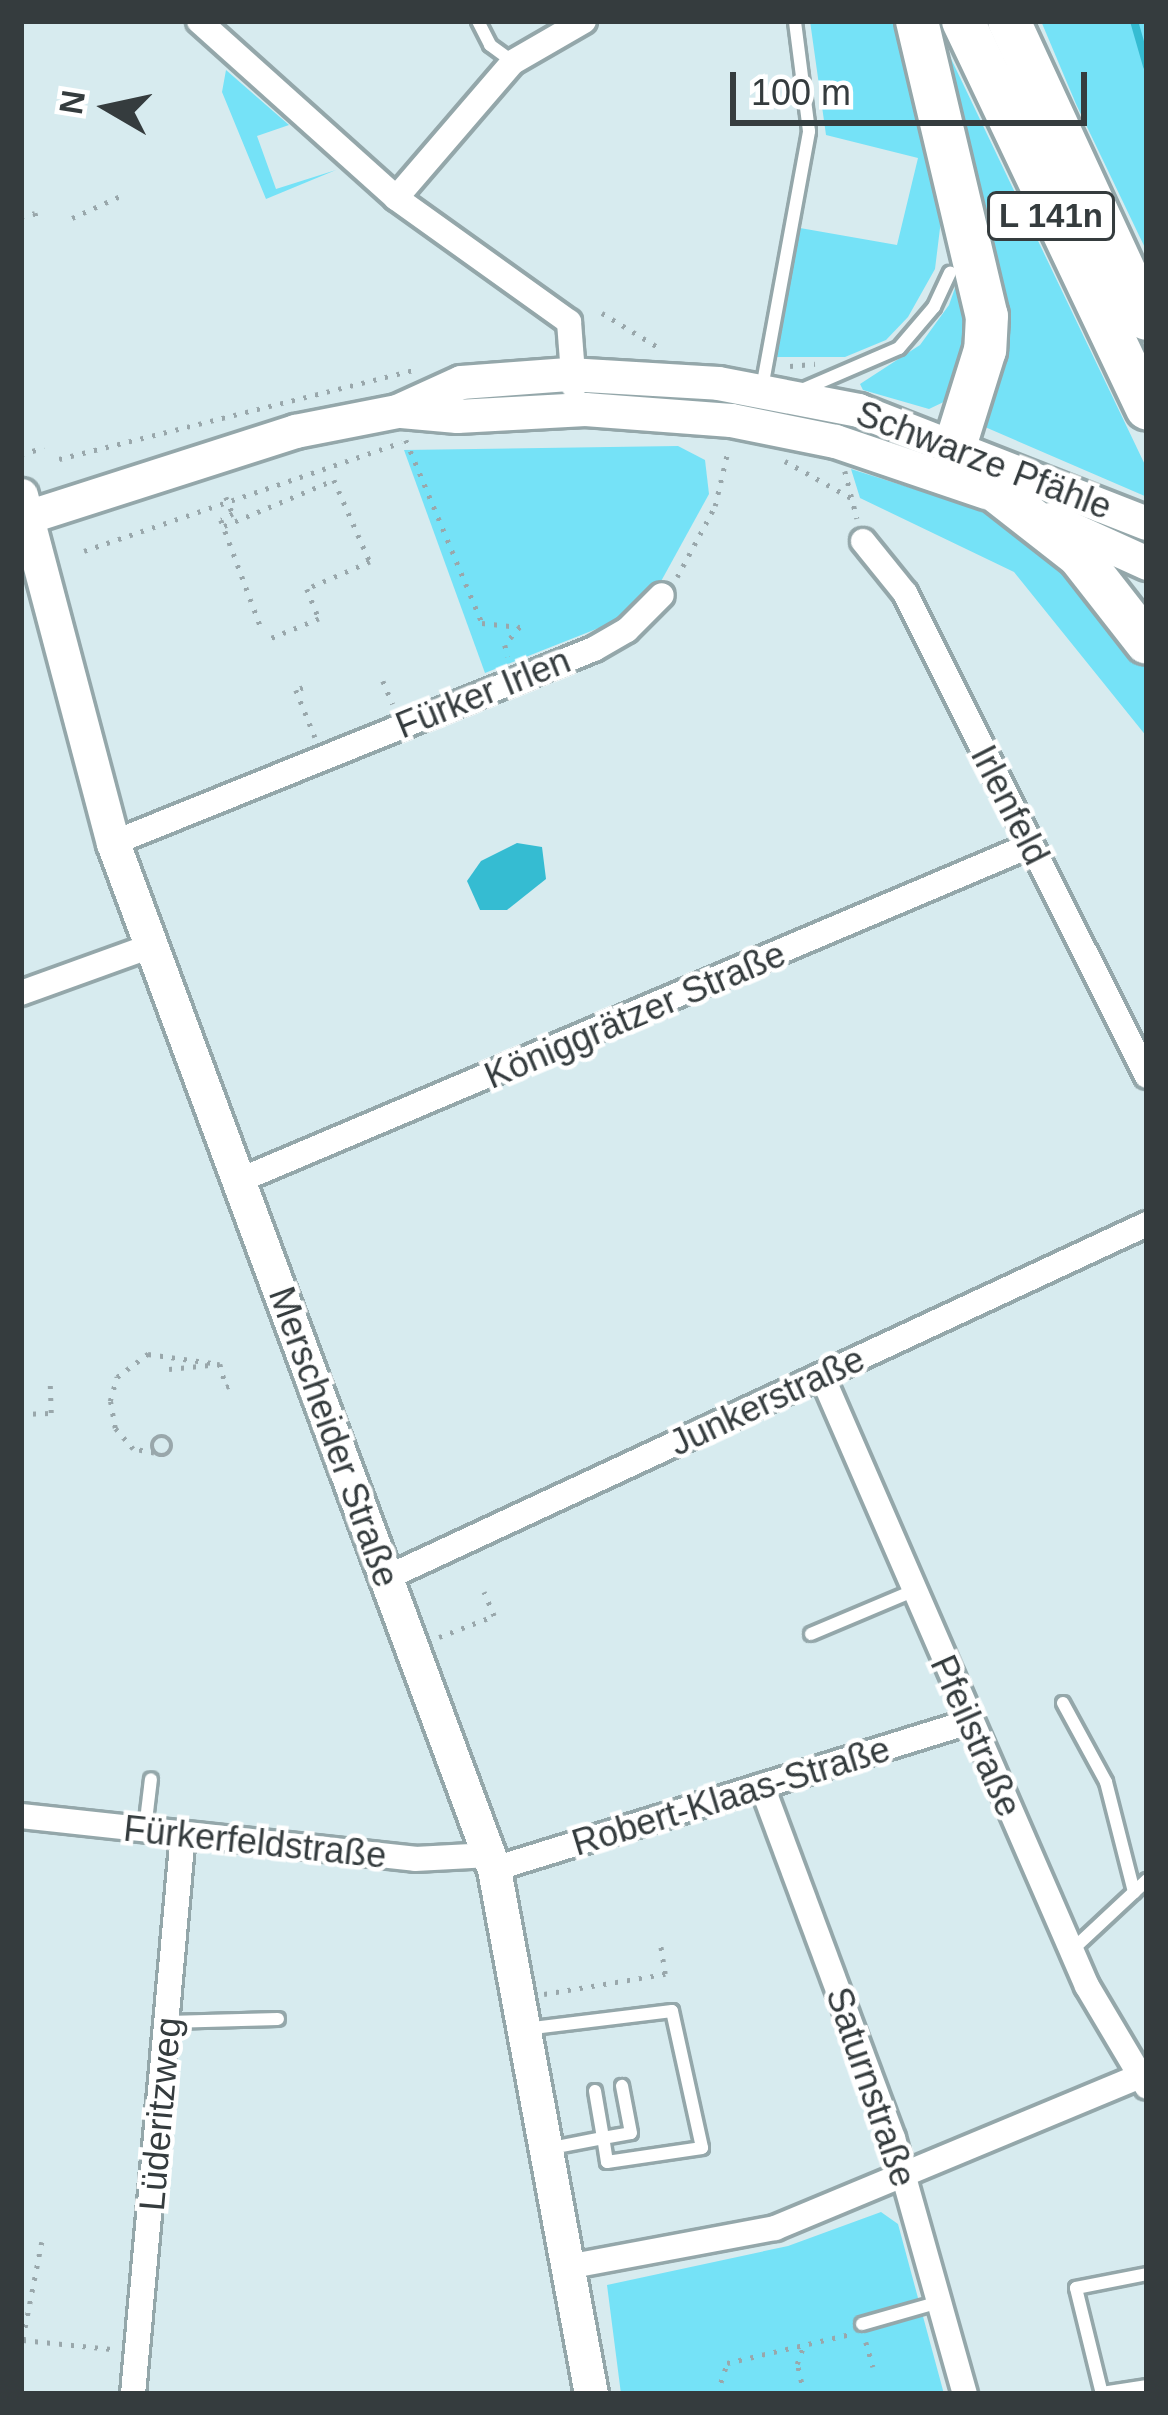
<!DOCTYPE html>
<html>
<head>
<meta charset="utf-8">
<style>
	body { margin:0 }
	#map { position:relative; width:1168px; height:2415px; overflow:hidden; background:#d7ebef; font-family:Arial,sans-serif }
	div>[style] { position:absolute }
	.green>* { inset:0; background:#75e2f7 }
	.water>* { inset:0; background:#35bcd2 }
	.stream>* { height:8px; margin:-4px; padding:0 4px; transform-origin:4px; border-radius:4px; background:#35bcd2 }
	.path>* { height:4.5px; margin-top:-2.25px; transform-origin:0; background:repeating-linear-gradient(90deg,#99a7ab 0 3px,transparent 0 12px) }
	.path>.ring { margin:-2.25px; padding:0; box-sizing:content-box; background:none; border:4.5px solid #99a7ab; border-radius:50% }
	.roads { filter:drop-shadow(3px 0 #94a7aa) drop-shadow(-3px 0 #94a7aa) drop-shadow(0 3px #94a7aa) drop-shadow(0 -3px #94a7aa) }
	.lane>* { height:12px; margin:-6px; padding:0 6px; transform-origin:6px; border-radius:6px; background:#fff }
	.street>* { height:24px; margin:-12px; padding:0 12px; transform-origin:12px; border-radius:12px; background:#fff }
	.secondary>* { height:33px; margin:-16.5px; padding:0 16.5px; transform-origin:16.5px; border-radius:16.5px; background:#fff }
	.highway>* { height:42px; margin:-21px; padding:0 21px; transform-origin:21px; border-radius:21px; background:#fff }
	span { translate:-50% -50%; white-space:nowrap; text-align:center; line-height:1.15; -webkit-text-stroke:9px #fff; paint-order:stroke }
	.shield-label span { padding:3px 9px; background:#fff; border:3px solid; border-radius:9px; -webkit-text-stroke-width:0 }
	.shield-label { font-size:33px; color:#353c3e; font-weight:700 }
	.street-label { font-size:36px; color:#353c3e }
	.frame { position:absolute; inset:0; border:24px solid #353c3e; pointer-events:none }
	.north { position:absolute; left:48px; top:48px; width:120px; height:120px; -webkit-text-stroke:9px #fff; paint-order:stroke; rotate:279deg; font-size:33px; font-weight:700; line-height:48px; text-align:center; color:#353c3e }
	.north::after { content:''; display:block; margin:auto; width:42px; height:54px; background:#353c3e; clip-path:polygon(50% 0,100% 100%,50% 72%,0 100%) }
	.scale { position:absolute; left:730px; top:72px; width:357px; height:54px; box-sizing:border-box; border:6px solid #353c3e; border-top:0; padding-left:15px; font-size:36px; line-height:42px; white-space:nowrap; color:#353c3e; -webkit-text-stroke:9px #fff; paint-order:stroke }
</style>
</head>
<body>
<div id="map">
	<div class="green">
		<i style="clip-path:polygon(810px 21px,894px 21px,942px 212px,935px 269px,908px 317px,886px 340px,845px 357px,777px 357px,800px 228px,897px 245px,918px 158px,826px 135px)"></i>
		<i style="clip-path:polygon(933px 21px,1147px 469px,1147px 497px,985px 427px,1002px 337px)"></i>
		<i style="clip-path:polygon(1041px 21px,1147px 21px,1147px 252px,1076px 104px)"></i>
		<i style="clip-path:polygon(226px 70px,289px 125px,257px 136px,276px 189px,336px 170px,266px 199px,222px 92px)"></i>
		<i style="clip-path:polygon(963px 265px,972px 322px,952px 398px,929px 409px,863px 390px,860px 384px,920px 345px,949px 305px)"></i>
		<i style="clip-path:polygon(678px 446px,705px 460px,709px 494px,659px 585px,619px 620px,485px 673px,404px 450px)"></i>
		<i style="clip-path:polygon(851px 469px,933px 495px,938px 487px,1035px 533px,1082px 575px,1147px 665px,1147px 737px,1014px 572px,860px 498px)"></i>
		<i style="clip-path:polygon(881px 2212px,898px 2224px,944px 2394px,621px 2394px,607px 2285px,788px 2246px)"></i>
	</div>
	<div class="water">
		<i style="clip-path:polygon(517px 843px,542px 847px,546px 879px,507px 910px,480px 910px,467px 881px,481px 861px)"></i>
	</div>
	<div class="stream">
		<i style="left:1134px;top:21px;width:47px;rotate:73.9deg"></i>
	</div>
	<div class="path">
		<i style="left:21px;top:216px;width:14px;rotate:-12deg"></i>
		<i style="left:35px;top:213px;width:9px;rotate:69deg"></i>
		<i style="left:72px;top:218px;width:58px;rotate:-24.4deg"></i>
		<i style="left:602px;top:313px;width:69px;rotate:31.4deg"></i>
		<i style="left:790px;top:366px;width:25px;rotate:-5deg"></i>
		<i style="left:406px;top:440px;width:198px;rotate:67.4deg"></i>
		<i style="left:482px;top:623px;width:38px;rotate:6deg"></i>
		<i style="left:520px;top:627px;width:23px;rotate:130deg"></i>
		<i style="left:505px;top:645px;width:12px;rotate:76deg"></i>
		<i style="left:21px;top:454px;width:24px;rotate:-15deg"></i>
		<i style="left:59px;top:459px;width:366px;rotate:-14.1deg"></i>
		<i style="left:785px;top:461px;width:78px;rotate:29.2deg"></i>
		<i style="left:845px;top:471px;width:49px;rotate:75.7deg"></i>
		<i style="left:226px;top:497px;width:18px;rotate:68deg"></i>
		<i style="left:233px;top:514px;width:13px;rotate:153deg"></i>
		<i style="left:221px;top:520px;width:112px;rotate:69.6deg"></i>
		<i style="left:224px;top:526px;width:119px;rotate:-22.7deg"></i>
		<i style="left:334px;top:480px;width:90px;rotate:66.3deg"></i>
		<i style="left:370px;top:562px;width:69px;rotate:156.8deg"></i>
		<i style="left:307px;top:589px;width:32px;rotate:68deg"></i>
		<i style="left:319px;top:619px;width:58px;rotate:157.8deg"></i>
		<i style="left:84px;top:551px;width:336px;rotate:-18.9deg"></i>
		<i style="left:677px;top:577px;width:81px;rotate:-61.8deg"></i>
		<i style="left:715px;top:506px;width:57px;rotate:-76.9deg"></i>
		<i style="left:383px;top:681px;width:25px;rotate:67deg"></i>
		<i style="left:303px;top:688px;width:7px;rotate:164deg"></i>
		<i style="left:296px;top:690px;width:51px;rotate:68deg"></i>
		<i style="left:169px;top:1369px;width:51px;rotate:-5.6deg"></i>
		<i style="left:220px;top:1364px;width:24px;rotate:75deg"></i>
		<i style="left:226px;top:1387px;width:9px;rotate:-18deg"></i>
		<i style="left:21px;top:1414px;width:30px;rotate:-2deg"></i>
		<i style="left:51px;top:1413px;width:34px;rotate:-92deg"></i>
		<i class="ring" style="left:152px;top:1436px;width:15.5px;height:15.5px"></i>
		<i style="left:154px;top:1453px;width:21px;rotate:-169deg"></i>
		<i style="left:133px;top:1449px;width:28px;rotate:-131deg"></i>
		<i style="left:115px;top:1428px;width:27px;rotate:-100deg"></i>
		<i style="left:110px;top:1401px;width:25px;rotate:-74deg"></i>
		<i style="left:117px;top:1377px;width:39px;rotate:-37deg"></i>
		<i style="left:148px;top:1354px;width:72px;rotate:8deg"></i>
		<i style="left:439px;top:1637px;width:59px;rotate:-20.9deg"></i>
		<i style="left:494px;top:1616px;width:26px;rotate:-113deg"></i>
		<i style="left:544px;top:1994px;width:123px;rotate:-9.4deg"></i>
		<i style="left:665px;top:1974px;width:30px;rotate:-99deg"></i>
		<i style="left:42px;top:2242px;width:100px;rotate:101deg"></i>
		<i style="left:23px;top:2340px;width:89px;rotate:5.8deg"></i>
		<i style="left:866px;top:2342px;width:26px;rotate:74deg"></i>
		<i style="left:717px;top:2394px;width:33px;rotate:-72deg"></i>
		<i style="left:727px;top:2363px;width:127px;rotate:-13.2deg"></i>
		<i style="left:804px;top:2394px;width:31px;rotate:-103deg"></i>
		<i style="left:797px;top:2364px;width:23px;rotate:-70deg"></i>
	</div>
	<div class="roads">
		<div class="lane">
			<i style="left:478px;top:21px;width:27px;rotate:63deg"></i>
			<i style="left:490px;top:45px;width:29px;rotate:36deg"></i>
			<i style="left:762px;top:388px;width:261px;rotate:-79.6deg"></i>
			<i style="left:809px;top:131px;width:111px;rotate:-97.3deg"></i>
			<i style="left:804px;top:389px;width:103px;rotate:-23.3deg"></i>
			<i style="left:899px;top:348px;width:54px;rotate:-49.5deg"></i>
			<i style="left:934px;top:307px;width:38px;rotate:-65deg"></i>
			<i style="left:811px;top:1634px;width:111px;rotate:-22.9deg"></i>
			<i style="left:1063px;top:1703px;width:90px;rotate:61.4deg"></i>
			<i style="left:1106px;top:1782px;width:114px;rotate:75.7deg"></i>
			<i style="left:145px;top:1829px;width:50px;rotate:-83.2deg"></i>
			<i style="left:1072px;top:1950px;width:103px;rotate:-43deg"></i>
			<i style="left:168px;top:2022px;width:110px;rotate:-1.6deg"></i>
			<i style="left:525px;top:2029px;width:148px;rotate:-7deg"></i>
			<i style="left:672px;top:2011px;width:140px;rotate:77.6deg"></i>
			<i style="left:702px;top:2148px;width:96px;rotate:171.6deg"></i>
			<i style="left:607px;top:2162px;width:24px;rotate:-99deg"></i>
			<i style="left:603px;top:2138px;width:57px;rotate:168.9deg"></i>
			<i style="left:595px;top:2091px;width:48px;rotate:80.3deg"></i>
			<i style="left:603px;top:2138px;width:28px;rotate:-10deg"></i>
			<i style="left:631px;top:2133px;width:48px;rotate:-100.8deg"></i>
			<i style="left:862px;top:2324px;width:80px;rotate:-15.9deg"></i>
			<i style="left:1102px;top:2393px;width:46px;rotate:-8.8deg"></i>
			<i style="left:1102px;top:2394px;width:109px;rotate:-103.8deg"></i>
			<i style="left:1076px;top:2288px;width:72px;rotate:-11.2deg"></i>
		</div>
		<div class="street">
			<i style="left:199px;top:21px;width:265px;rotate:41.9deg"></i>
			<i style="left:396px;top:198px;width:213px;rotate:35.6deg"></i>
			<i style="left:569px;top:322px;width:65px;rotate:85.6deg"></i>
			<i style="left:396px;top:198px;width:179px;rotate:-49.3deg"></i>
			<i style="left:513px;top:62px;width:82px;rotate:-30deg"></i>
			<i style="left:863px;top:541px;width:67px;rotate:51.1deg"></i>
			<i style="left:905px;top:593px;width:540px;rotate:63.39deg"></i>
			<i style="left:113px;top:843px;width:519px;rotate:-21.97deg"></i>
			<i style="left:594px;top:649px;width:38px;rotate:-30deg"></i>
			<i style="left:627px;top:630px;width:49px;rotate:-45deg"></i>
			<i style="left:21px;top:993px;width:138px;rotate:-19.9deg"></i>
			<i style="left:238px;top:1181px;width:861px;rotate:-22.96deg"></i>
			<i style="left:822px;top:1376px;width:665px;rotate:66.52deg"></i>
			<i style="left:1087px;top:1986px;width:117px;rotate:59.3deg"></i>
			<i style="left:386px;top:1578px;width:839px;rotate:-24.95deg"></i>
			<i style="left:762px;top:1786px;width:376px;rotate:69.6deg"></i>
			<i style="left:893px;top:2138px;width:266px;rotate:74.3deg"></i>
			<i style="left:21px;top:1816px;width:396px;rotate:6.2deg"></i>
			<i style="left:415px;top:1859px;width:75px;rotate:-3.1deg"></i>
			<i style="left:494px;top:1869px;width:497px;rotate:-17.2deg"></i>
			<i style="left:567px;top:2267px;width:212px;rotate:-10.6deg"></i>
			<i style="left:775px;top:2228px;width:395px;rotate:-22.6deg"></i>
			<i style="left:133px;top:2394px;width:562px;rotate:-84.9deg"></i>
		</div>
		<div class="secondary">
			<i style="left:401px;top:411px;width:56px;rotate:5.1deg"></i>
			<i style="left:457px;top:416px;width:128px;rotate:-3.1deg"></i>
			<i style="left:585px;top:409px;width:146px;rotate:4.3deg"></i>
			<i style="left:731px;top:420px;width:106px;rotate:11.4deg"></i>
			<i style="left:835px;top:441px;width:159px;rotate:18.7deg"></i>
			<i style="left:21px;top:495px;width:360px;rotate:75.2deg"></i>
			<i style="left:113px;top:843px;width:1094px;rotate:69.63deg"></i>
			<i style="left:494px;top:1869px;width:534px;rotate:79.53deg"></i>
			<i style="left:21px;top:519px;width:288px;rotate:-17.8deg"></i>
			<i style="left:295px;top:431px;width:104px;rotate:-11.1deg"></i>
			<i style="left:397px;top:411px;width:70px;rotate:-24.4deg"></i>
			<i style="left:461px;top:382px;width:107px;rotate:-4.3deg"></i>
			<i style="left:568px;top:374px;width:150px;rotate:3.4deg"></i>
			<i style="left:718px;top:383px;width:143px;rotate:10.9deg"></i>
			<i style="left:858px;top:410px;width:310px;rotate:21.4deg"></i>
			<i style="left:1050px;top:519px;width:107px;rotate:24.4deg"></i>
		</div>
		<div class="highway">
			<i style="left:917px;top:21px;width:303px;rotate:76.7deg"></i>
			<i style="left:987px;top:316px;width:34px;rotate:93deg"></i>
			<i style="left:985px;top:350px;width:97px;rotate:107.3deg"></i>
			<i style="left:956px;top:443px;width:20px;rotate:79deg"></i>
			<i style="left:960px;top:463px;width:151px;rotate:38deg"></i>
			<i style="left:1079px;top:556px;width:110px;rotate:52deg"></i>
			<i style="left:963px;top:21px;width:429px;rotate:64.6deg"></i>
			<i style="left:1009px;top:21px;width:328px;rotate:65.2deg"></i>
		</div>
	</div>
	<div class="shield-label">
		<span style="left:1051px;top:216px">L 141n</span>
	</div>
	<div class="street-label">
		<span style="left:984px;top:460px;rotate:21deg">Schwarze Pfähle</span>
		<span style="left:483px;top:693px;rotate:-22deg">Fürker Irlen</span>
		<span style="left:1010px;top:805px;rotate:63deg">Irlenfeld</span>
		<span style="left:635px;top:1015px;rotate:-23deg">Königgrätzer Straße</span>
		<span style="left:767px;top:1401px;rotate:-25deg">Junkerstraße</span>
		<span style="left:334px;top:1437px;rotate:70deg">Merscheider Straße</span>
		<span style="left:976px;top:1736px;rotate:66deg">Pfeilstraße</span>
		<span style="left:731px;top:1796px;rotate:-17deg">Robert-Klaas-Straße</span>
		<span style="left:255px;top:1842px;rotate:6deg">Fürkerfeldstraße</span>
		<span style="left:871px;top:2087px;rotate:71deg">Saturnstraße</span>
		<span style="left:160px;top:2114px;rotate:-85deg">Lüderitzweg</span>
	</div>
	<div class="frame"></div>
	<div class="north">N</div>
	<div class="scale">100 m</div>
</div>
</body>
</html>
